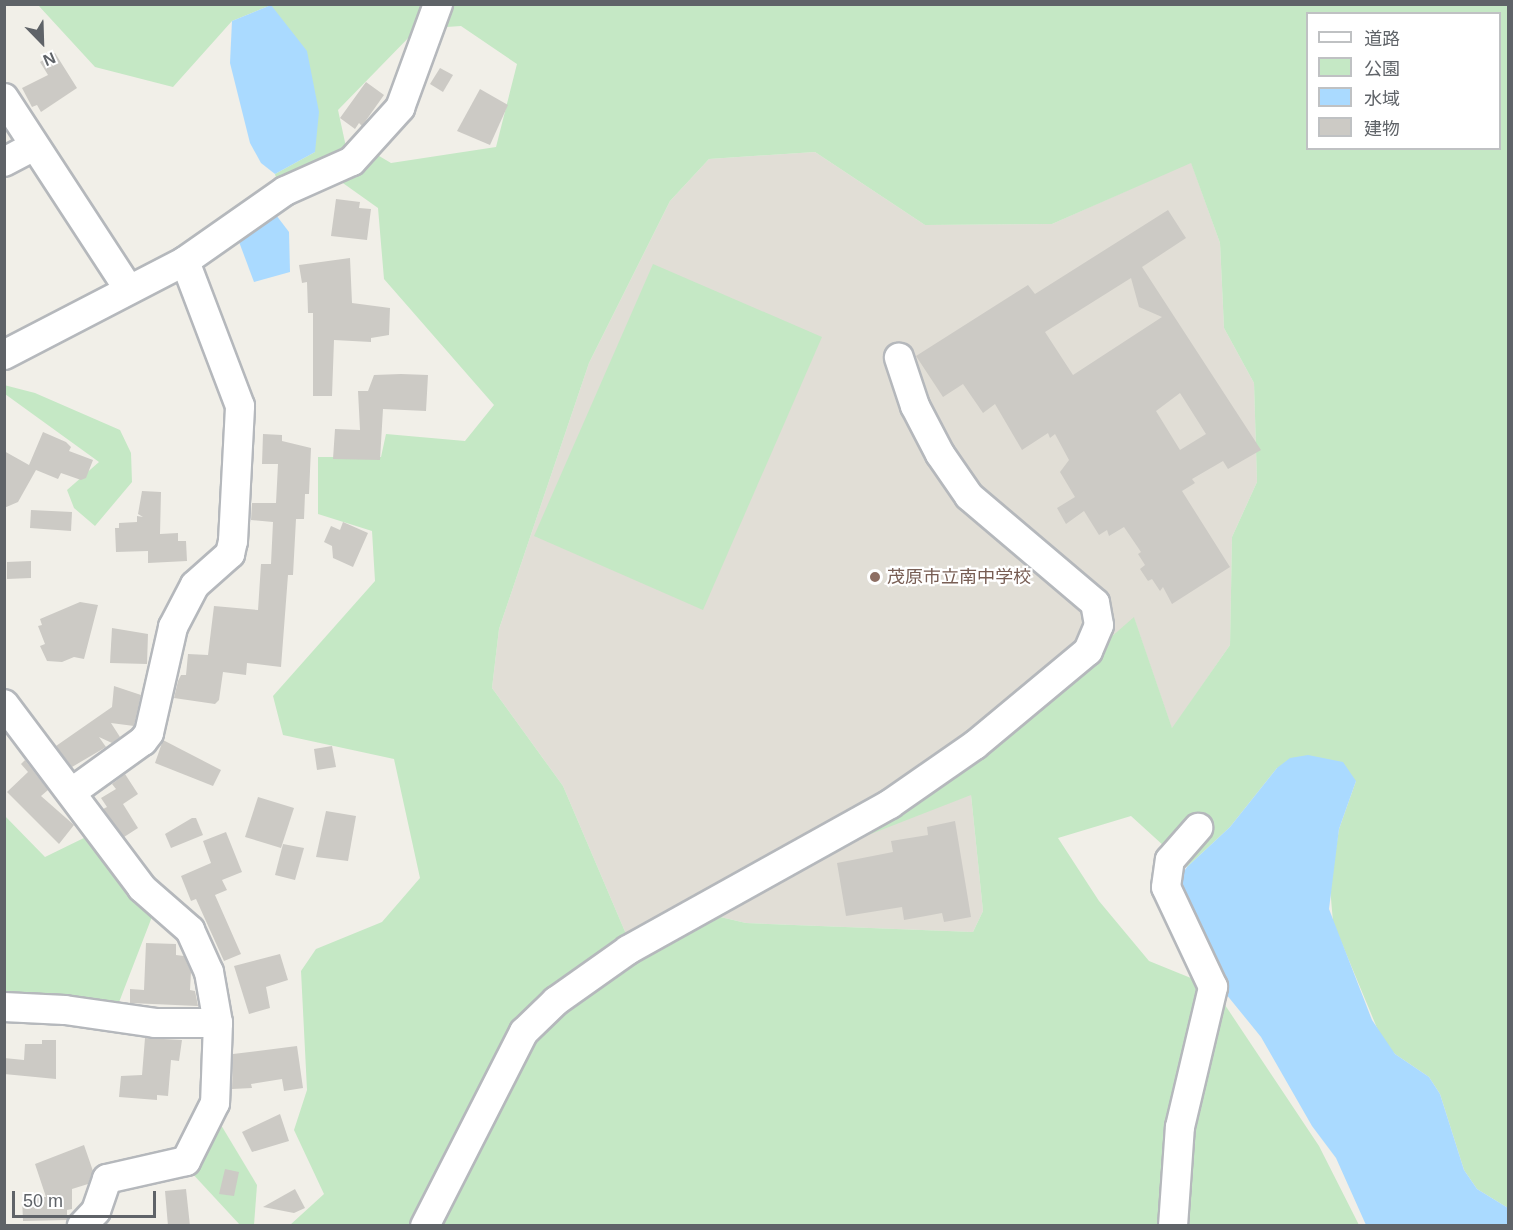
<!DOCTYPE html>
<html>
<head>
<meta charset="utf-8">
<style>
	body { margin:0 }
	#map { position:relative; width:1513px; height:1230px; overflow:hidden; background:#f1efe8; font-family:Helvetica,"Noto Sans JP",sans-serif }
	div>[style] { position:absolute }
	.education>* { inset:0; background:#e1ded6 }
	.green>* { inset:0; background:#c5e8c5 }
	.water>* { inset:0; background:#aadaff }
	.building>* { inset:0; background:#cccac5 }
	.roads { filter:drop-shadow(2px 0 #b5b8bc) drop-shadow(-2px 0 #b5b8bc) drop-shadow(0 2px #b5b8bc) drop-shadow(0 -2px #b5b8bc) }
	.minor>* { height:28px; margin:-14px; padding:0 14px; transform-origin:14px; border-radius:14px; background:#fff }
	.dots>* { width:16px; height:16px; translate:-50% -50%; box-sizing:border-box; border:3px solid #fff; border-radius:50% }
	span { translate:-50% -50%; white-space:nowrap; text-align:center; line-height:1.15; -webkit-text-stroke:4.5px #fff; paint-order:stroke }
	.education-label { font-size:18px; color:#785e54 }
	.left { translate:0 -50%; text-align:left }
	.frame { position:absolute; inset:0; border:6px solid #5f6368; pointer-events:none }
	.legend { position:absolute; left:1306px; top:12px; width:195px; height:138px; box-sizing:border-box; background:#fff; border:2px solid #bfc1c3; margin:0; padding:8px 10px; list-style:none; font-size:18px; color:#5f6368 }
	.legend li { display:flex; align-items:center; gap:12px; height:30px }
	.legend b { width:30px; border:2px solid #bfc1c3 }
	.north { position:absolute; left:12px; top:12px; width:60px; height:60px; -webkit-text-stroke:4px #fff; paint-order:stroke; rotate:157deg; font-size:16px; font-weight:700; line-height:24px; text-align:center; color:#5f6368 }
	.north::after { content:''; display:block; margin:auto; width:21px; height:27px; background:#5f6368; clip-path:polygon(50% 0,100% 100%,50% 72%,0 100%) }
	.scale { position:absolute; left:12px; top:1191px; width:144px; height:27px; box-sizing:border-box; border:3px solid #5f6368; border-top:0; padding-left:8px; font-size:18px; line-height:21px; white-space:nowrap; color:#5f6368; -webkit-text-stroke:4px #fff; paint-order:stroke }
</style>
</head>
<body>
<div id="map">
	<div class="education">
		<i style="clip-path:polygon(815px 152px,925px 225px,1052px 224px,1191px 162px,1220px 243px,1224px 328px,1254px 383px,1257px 482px,1232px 537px,1230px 645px,1172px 729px,1134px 618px,971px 795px,983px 911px,973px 932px,746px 923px,716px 916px,629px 941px,563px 786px,492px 688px,499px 629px,589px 363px,670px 201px,709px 159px)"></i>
	</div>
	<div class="green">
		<i style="clip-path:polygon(evenodd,38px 5px,1508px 5px,1508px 1208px,1477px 1189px,1464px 1170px,1440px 1094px,1429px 1077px,1395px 1054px,1382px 1040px,1333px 922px,1330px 887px,1339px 829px,1356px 781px,1277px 768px,1230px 827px,1187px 867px,1131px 816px,1058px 838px,1099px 901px,1149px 961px,1213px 987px,1319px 1146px,1359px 1225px,290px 1225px,324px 1194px,294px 1130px,307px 1090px,301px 971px,316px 949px,382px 922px,420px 878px,394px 759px,283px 735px,273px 696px,375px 581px,372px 531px,318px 514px,318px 457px,381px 457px,386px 434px,465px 441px,494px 405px,384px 279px,378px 208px,333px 176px,374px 153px,391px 163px,496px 147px,517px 64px,461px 26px,417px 29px,338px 110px,348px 156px,279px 189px,275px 174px,315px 152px,271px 5px,232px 21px,173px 87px,95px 67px,38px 5px,1308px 14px,1500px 14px,1500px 148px,1308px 148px,1308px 14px,38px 5px,815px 152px,925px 225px,1052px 224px,1191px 163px,1220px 243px,1224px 328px,1254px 383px,1257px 482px,1232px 537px,1230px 645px,1172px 728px,1134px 617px,958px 771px,817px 855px,971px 795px,983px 911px,973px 932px,746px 923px,716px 916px,563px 1005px,521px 1048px,512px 1021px,543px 994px,629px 941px,563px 786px,492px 688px,499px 629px,589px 363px,670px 201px,709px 159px,815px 152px)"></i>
		<i style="clip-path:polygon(653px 264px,822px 337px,703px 610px,534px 536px)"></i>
		<i style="clip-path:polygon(4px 385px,35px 393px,120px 430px,131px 453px,132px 482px,95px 526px,74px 508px,67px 490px,99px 462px,5px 394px)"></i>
		<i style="clip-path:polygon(4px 815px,45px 857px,90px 835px,155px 909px,116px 1010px,5px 1001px)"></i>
		<i style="clip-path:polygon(215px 1115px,257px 1185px,254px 1225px,240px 1225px,190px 1171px)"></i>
	</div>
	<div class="water">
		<i style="clip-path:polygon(271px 5px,307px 51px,319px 112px,315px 152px,275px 174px,261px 163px,250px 143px,230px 63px,232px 21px)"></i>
		<i style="clip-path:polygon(270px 207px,289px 232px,290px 272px,254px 282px,235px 231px)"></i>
		<i style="clip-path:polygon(1308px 755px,1343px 762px,1356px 781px,1339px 829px,1329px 909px,1372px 1020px,1395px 1054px,1429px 1077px,1440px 1094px,1464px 1170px,1477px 1189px,1508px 1208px,1508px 1225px,1366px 1225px,1336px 1158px,1312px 1126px,1261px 1037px,1226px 994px,1178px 903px,1180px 877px,1187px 867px,1230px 827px,1277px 768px,1290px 758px)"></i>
	</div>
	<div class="building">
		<i style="clip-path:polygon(55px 53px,77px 88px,41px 112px,37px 105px,32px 107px,22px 88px,48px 75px,40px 62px)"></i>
		<i style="clip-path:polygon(440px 68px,453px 75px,443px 92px,430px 84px)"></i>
		<i style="clip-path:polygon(366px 82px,384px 95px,362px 126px,359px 123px,355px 129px,340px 118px)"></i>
		<i style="clip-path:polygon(480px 89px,508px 105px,490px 145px,457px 131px)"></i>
		<i style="clip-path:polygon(336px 199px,360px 202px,359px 208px,371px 209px,367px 240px,331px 236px)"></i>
		<i style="clip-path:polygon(evenodd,1168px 210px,1186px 238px,1142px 267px,1261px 450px,1228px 469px,1223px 461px,1192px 479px,1195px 483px,1182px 491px,1230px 567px,1172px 604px,1163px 587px,1160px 591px,1152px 579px,1148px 581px,1140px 569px,1145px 565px,1138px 554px,1141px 552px,1124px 527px,1109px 536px,1107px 530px,1099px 535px,1084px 511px,1066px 524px,1057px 508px,1075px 497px,1060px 472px,1069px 460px,1055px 434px,1050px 438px,1048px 433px,1022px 450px,995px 404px,983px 413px,963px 384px,943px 397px,916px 356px,1028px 285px,1035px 294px,1168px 210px,1131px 278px,1139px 307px,1162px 317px,1073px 375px,1045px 332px,1131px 278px,1168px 210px,1180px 393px,1206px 434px,1180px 450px,1156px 411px,1180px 393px)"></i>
		<i style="clip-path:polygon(350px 258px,352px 303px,390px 308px,389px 335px,371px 338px,371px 342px,334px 340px,332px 396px,313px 396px,313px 313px,308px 313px,307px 282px,302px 283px,299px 265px)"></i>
		<i style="clip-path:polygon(401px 374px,428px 375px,426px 411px,383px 409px,380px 460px,333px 459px,335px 429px,360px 430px,358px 391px,368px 391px,374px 375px)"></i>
		<i style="clip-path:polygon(43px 432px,66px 442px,71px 447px,69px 451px,93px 460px,86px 478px,81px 480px,61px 473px,58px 479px,36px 470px,18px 502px,4px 508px,4px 451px,29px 465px)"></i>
		<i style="clip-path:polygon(263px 434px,282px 435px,282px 441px,311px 448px,309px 494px,305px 494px,304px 519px,296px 519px,293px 575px,288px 575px,281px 667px,247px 663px,246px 675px,223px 672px,219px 700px,215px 704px,174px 698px,178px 681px,181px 675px,186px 675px,188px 654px,208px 655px,214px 606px,258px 610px,261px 564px,271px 564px,273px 522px,251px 520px,252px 503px,276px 503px,278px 464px,262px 464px)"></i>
		<i style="clip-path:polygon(142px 491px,161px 492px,160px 534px,178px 533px,178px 541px,186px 541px,187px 561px,148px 563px,148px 551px,116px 552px,115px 528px,119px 528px,119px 523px,137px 522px,137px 516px,143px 517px,138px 514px)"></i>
		<i style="clip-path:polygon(31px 510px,72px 512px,71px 531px,30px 528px)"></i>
		<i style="clip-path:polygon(343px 522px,368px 533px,353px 567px,333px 558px,332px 546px,324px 542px,331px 526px,340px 530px)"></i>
		<i style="clip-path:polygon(31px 561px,31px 578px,7px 579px,7px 562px)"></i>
		<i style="clip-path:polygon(80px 602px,98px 605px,84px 659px,74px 657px,62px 662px,47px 661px,40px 646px,45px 644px,38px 626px,42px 625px,40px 619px)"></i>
		<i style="clip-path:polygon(112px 628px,148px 634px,147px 664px,110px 663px)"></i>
		<i style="clip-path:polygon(114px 686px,141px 695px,134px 726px,111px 723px,120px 737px,112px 743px,99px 737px,106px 747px,72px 767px,56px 746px,112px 707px)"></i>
		<i style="clip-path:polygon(163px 740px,221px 770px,213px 786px,155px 763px)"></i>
		<i style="clip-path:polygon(332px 746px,336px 767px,317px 770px,314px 749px)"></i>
		<i style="clip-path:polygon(25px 760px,48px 790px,41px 796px,74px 825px,59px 844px,7px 792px,28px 772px,21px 764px)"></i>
		<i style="clip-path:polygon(125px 774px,138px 794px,123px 804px,138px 828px,124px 837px,103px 809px,107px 807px,101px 798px,116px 789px,112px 784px)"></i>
		<i style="clip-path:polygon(258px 797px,294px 808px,281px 848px,245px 837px)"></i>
		<i style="clip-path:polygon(326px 811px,356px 816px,348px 861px,316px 857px)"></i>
		<i style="clip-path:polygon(192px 818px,196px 818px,203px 835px,171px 848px,165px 834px)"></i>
		<i style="clip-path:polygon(955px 821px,971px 917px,944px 922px,942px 913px,904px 920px,902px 907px,846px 916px,837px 863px,893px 852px,891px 841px,928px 835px,927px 827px)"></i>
		<i style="clip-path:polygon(226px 832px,242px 872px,222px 880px,227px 890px,215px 895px,241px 954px,224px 961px,196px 899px,191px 901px,181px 876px,211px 863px,203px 841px)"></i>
		<i style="clip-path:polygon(283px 844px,304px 848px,295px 880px,275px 875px)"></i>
		<i style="clip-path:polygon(146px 943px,176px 944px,176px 955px,184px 956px,191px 972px,190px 990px,195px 991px,198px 1006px,130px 1003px,130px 989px,144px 990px)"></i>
		<i style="clip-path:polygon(280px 954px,288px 980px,266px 987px,270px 1008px,249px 1014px,234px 966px)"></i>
		<i style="clip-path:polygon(145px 1038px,182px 1040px,179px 1061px,171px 1060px,168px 1096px,157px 1095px,157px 1100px,119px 1097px,121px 1076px,142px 1075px)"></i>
		<i style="clip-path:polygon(42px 1040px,56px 1040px,56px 1079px,4px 1074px,4px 1058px,24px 1060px,25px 1044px,42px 1044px)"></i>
		<i style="clip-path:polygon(297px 1046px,303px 1088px,284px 1091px,282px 1079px,251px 1084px,252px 1088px,232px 1089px,233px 1054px)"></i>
		<i style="clip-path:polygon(280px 1114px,289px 1141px,252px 1152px,242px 1132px)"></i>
		<i style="clip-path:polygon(84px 1145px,93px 1171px,88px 1184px,72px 1189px,72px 1209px,67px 1210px,67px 1220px,23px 1221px,22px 1197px,46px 1197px,35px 1164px)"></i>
		<i style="clip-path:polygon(225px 1169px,239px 1172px,234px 1196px,219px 1194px)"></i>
		<i style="clip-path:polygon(186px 1189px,190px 1226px,168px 1226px,165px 1191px)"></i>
		<i style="clip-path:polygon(295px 1189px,305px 1208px,294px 1213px,263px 1207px)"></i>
	</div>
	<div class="roads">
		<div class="minor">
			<i style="left:4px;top:98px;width:227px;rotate:56.9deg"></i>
			<i style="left:4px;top:162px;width:34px;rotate:-28deg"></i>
			<i style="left:4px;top:355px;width:204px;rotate:-27.4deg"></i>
			<i style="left:185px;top:261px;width:122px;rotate:-35deg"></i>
			<i style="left:285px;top:191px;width:73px;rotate:-24.1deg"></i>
			<i style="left:352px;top:161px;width:72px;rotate:-47.8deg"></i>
			<i style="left:400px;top:108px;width:111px;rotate:-69.9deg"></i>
			<i style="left:4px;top:704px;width:230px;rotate:53.1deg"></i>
			<i style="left:142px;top:888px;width:64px;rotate:41.2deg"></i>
			<i style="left:190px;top:930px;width:46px;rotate:65.7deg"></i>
			<i style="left:209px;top:972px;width:52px;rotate:80deg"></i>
			<i style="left:218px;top:1023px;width:80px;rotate:92.1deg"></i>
			<i style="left:215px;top:1103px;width:65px;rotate:116.6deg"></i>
			<i style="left:186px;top:1161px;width:81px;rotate:167.2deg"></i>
			<i style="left:107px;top:1179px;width:34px;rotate:109deg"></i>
			<i style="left:96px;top:1211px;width:21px;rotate:133deg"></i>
			<i style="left:72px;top:792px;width:87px;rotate:-35.7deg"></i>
			<i style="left:143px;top:741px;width:10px;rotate:-53deg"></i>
			<i style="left:149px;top:733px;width:109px;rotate:-77.2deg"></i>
			<i style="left:173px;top:627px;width:47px;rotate:-62.4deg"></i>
			<i style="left:195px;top:585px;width:47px;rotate:-41.5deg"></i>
			<i style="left:230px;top:554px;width:13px;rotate:-77deg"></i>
			<i style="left:233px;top:541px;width:135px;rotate:-87deg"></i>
			<i style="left:240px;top:406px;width:155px;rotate:-110.8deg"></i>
			<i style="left:4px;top:1007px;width:61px;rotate:2.8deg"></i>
			<i style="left:65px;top:1010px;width:91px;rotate:8.2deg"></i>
			<i style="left:155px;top:1023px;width:63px"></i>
			<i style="left:425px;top:1226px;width:218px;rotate:-63deg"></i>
			<i style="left:524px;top:1032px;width:45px;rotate:-44.1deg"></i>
			<i style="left:556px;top:1001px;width:88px;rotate:-35.3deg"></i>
			<i style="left:628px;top:950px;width:300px;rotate:-29.1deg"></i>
			<i style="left:890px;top:804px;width:103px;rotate:-34.8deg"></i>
			<i style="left:975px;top:745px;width:147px;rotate:-39.8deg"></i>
			<i style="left:1088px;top:651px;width:28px;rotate:-67deg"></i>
			<i style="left:1099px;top:625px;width:22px;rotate:-100deg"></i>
			<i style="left:1095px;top:603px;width:165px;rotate:-139.7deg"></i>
			<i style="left:969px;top:496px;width:51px;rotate:-124.6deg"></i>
			<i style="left:940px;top:454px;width:54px;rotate:-117.5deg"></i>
			<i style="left:915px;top:406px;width:51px;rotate:-108.4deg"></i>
			<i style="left:1173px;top:1226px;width:99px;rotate:-86deg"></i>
			<i style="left:1180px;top:1127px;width:144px;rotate:-76.7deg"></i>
			<i style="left:1213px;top:987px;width:110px;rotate:-115.2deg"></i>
			<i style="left:1166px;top:887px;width:27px;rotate:-82deg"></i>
			<i style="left:1170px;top:860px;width:43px;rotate:-48.8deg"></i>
		</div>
	</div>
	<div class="dots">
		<i style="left:875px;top:577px;background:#8d6e63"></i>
	</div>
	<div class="education-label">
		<span class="left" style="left:887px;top:577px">茂原市立南中学校</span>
	</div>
	<div class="frame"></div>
	<ul class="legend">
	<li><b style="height:8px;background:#fff"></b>道路</li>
	<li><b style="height:16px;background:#c5e8c5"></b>公園</li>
	<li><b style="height:16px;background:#aadaff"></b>水域</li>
	<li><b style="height:16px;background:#cccac5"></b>建物</li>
	</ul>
	<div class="north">N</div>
	<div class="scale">50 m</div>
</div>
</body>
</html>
